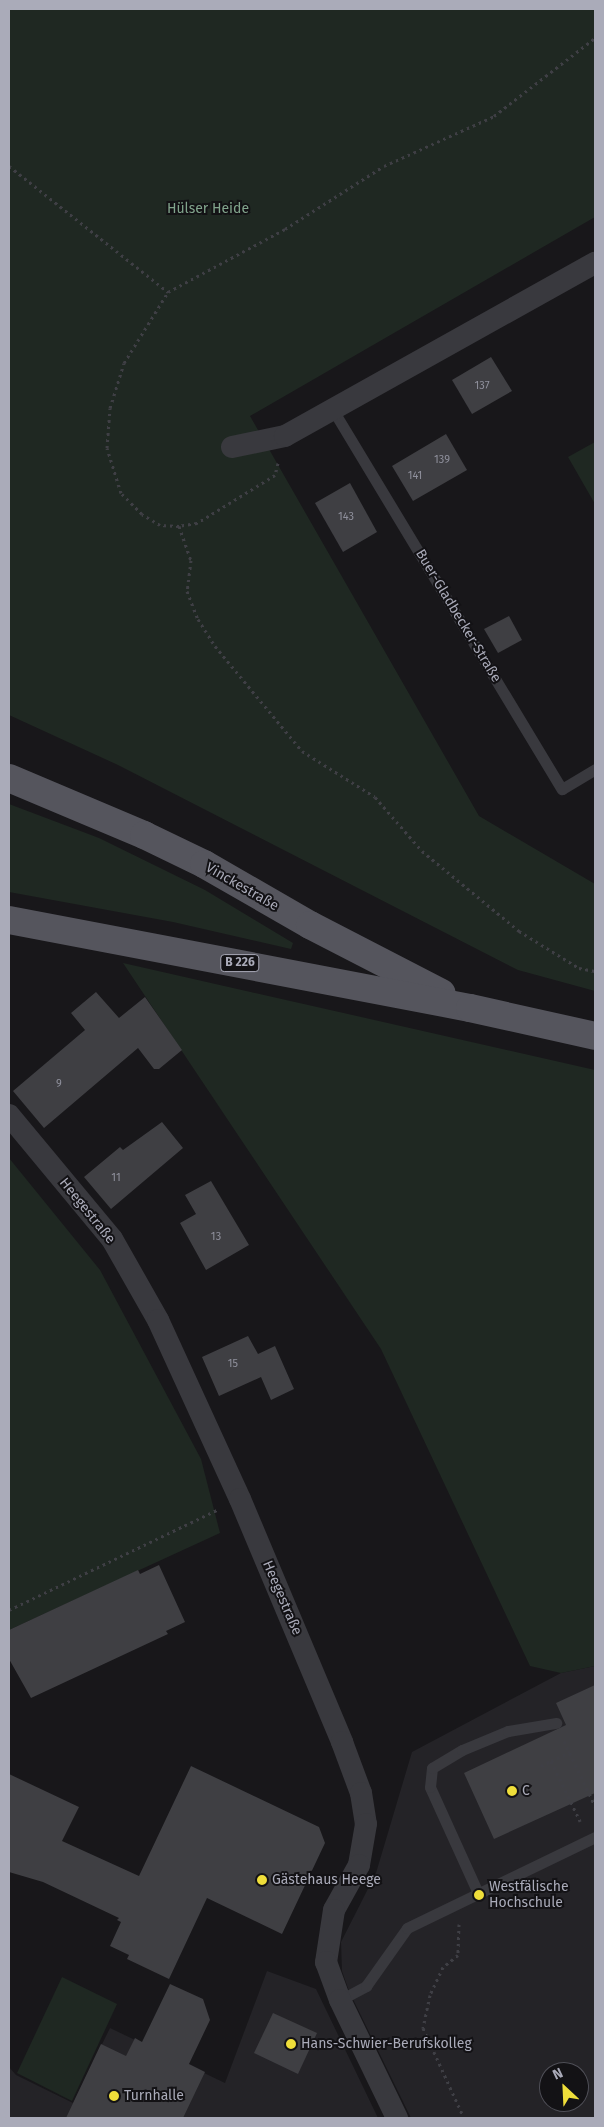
<!DOCTYPE html>
<html>
<head>
<meta charset="utf-8">
<style>
	body { margin:0 }
	#map { position:relative; width:604px; height:2127px; overflow:hidden; background:#18171a; font-family:"Fira Sans",sans-serif }
	div>[style] { position:absolute }
	.built>* { inset:0; background:#242327 }
	.green>* { inset:0; background:#1f2822 }
	.building>* { inset:0; background:#3f3f43 }
	.path>* { height:3px; margin-top:-1.5px; transform-origin:0; background:repeating-linear-gradient(90deg,#3f3f45 0 2.5px,transparent 0 6.5px) }
	.lane>* { height:11px; margin:-5.5px; padding:0 5.5px; transform-origin:5.5px; border-radius:5.5px; background:#39393e }
	.street>* { height:22px; margin:-11px; padding:0 11px; transform-origin:11px; border-radius:11px; background:#39393e }
	.primary>* { height:28px; margin:-14px; padding:0 14px; transform-origin:14px; border-radius:14px; background:#55555d }
	.dots>* { width:14px; height:14px; translate:-50% -50%; box-sizing:border-box; border:2px solid #131215; border-radius:50% }
	span { translate:-50% -50%; white-space:nowrap; text-align:center; line-height:1.15; -webkit-text-stroke:4px #131215; paint-order:stroke }
	.number-label { font-size:11px; color:#8f909c }
	.number-label span { -webkit-text-stroke-width:0 }
	.shield-label span { padding:1px 4px; background:#131215; border:1px solid; border-radius:4px; -webkit-text-stroke-width:0 }
	.shield-label { font-size:12px; color:#aaabb9; font-weight:700 }
	.park-label { font-size:14px; color:#81a48c }
	.street-label { font-size:14px; color:#aaabb9 }
	.poi-label { font-size:14px; color:#aaabb9 }
	.left { translate:0 -50%; text-align:left }
	.frame { position:absolute; inset:0; border:10px solid #aaabb9; pointer-events:none }
	.north { position:absolute; left:539px; top:2062px; width:50px; height:50px; box-sizing:border-box; background:#131215; border:1px solid #4f4f57; border-radius:50%; rotate:335deg; font-size:14px; font-weight:700; line-height:20px; text-align:center; color:#aaabb9 }
	.north::after { content:''; display:block; margin:auto; width:18px; height:22px; background:#efde3a; clip-path:polygon(50% 0,100% 100%,50% 72%,0 100%) }
</style>
</head>
<body>
<div id="map">
	<div class="built">
		<i style="clip-path:polygon(evenodd,595px 1666px,595px 2118px,411px 2118px,349px 1991px,342px 1971px,341px 1942px,376px 1873px,412px 1752px,561px 1673px,595px 1666px,549px 2072px,579px 2072px,579px 2102px,549px 2102px,549px 2072px)"></i>
		<i style="clip-path:polygon(267px 1971px,316px 1989px,378px 2118px,9px 2118px,9px 2067px,16px 2075px,73px 2103px,110px 2028px,225px 2083px)"></i>
	</div>
	<div class="green">
		<i style="clip-path:polygon(9px 9px,595px 9px,595px 217px,250px 416px,479px 816px,595px 884px,595px 991px,518px 970px,118px 765px,9px 715px)"></i>
		<i style="clip-path:polygon(595px 442px,595px 504px,568px 457px)"></i>
		<i style="clip-path:polygon(9px 804px,99px 838px,205px 890px,293px 943px,291px 949px,173px 922px,9px 892px)"></i>
		<i style="clip-path:polygon(123px 963px,595px 1070px,595px 1666px,561px 1673px,530px 1666px,381px 1349px)"></i>
		<i style="clip-path:polygon(9px 1158px,100px 1270px,201px 1459px,220px 1533px,9px 1630px)"></i>
		<i style="clip-path:polygon(62px 1977px,117px 2004px,72px 2101px,17px 2073px)"></i>
	</div>
	<div class="building">
		<i style="clip-path:polygon(491px 357px,512px 391px,472px 414px,452px 380px)"></i>
		<i style="clip-path:polygon(446px 434px,467px 470px,413px 501px,392px 466px)"></i>
		<i style="clip-path:polygon(350px 483px,377px 532px,343px 552px,315px 503px)"></i>
		<i style="clip-path:polygon(509px 616px,522px 640px,498px 653px,484px 629px)"></i>
		<i style="clip-path:polygon(96px 992px,119px 1018px,145px 997px,182px 1050px,159px 1069px,154px 1069px,138px 1048px,44px 1128px,13px 1091px,85px 1030px,71px 1013px)"></i>
		<i style="clip-path:polygon(162px 1122px,183px 1148px,111px 1209px,84px 1177px,120px 1147px,123px 1150px)"></i>
		<i style="clip-path:polygon(211px 1181px,249px 1245px,206px 1270px,180px 1223px,196px 1214px,185px 1195px)"></i>
		<i style="clip-path:polygon(248px 1336px,258px 1354px,275px 1346px,294px 1389px,271px 1400px,261px 1377px,219px 1396px,202px 1357px)"></i>
		<i style="clip-path:polygon(159px 1565px,185px 1622px,166px 1631px,168px 1634px,31px 1698px,9px 1659px,9px 1630px,138px 1570px,140px 1574px)"></i>
		<i style="clip-path:polygon(595px 1685px,595px 1793px,494px 1839px,464px 1773px,566px 1725px,556px 1703px)"></i>
		<i style="clip-path:polygon(191px 1766px,319px 1827px,325px 1843px,282px 1934px,207px 1898px,169px 1979px,127px 1959px,129px 1955px,110px 1946px,121px 1922px,117px 1920px,119px 1918px,43px 1882px,9px 1872px,9px 1774px,79px 1807px,62px 1841px,139px 1876px)"></i>
		<i style="clip-path:polygon(170px 1984px,203px 1999px,210px 2020px,189px 2064px,205px 2072px,183px 2118px,66px 2118px,101px 2044px,126px 2056px,135px 2038px,142px 2042px)"></i>
		<i style="clip-path:polygon(273px 2013px,317px 2033px,298px 2074px,254px 2053px)"></i>
	</div>
	<div class="path">
		<i style="left:9px;top:166px;width:203px;rotate:38.4deg"></i>
		<i style="left:278px;top:463px;width:12px;rotate:104deg"></i>
		<i style="left:275px;top:475px;width:92px;rotate:148.4deg"></i>
		<i style="left:197px;top:523px;width:18px;rotate:171deg"></i>
		<i style="left:179px;top:526px;width:19px;rotate:-177deg"></i>
		<i style="left:160px;top:525px;width:21px;rotate:-149deg"></i>
		<i style="left:142px;top:514px;width:30px;rotate:-135deg"></i>
		<i style="left:121px;top:493px;width:47px;rotate:-107.3deg"></i>
		<i style="left:107px;top:448px;width:40px;rotate:-85.7deg"></i>
		<i style="left:110px;top:408px;width:47px;rotate:-72.7deg"></i>
		<i style="left:124px;top:363px;width:84px;rotate:-58.2deg"></i>
		<i style="left:168px;top:292px;width:133px;rotate:-28.3deg"></i>
		<i style="left:285px;top:229px;width:117px;rotate:-32.5deg"></i>
		<i style="left:384px;top:166px;width:121px;rotate:-24.4deg"></i>
		<i style="left:494px;top:116px;width:128px;rotate:-37.7deg"></i>
		<i style="left:179px;top:526px;width:36px;rotate:71deg"></i>
		<i style="left:191px;top:560px;width:31px;rotate:97deg"></i>
		<i style="left:187px;top:591px;width:30px;rotate:69deg"></i>
		<i style="left:198px;top:619px;width:32px;rotate:58deg"></i>
		<i style="left:215px;top:646px;width:136px;rotate:50.4deg"></i>
		<i style="left:302px;top:751px;width:86px;rotate:32.2deg"></i>
		<i style="left:375px;top:797px;width:72px;rotate:49deg"></i>
		<i style="left:422px;top:851px;width:126px;rotate:39.5deg"></i>
		<i style="left:519px;top:931px;width:70px;rotate:31.7deg"></i>
		<i style="left:579px;top:968px;width:16px;rotate:11deg"></i>
		<i style="left:9px;top:1610px;width:231px;rotate:-25.7deg"></i>
		<i style="left:564px;top:1741px;width:72px;rotate:64.5deg"></i>
		<i style="left:551px;top:1761px;width:21px;rotate:-25deg"></i>
		<i style="left:541px;top:1766px;width:11px;rotate:-27deg"></i>
		<i style="left:551px;top:1761px;width:67px;rotate:64.2deg"></i>
		<i style="left:459px;top:1924px;width:31px;rotate:92deg"></i>
		<i style="left:458px;top:1955px;width:19px;rotate:141deg"></i>
		<i style="left:443px;top:1967px;width:31px;rotate:115deg"></i>
		<i style="left:430px;top:1995px;width:34px;rotate:102deg"></i>
		<i style="left:423px;top:2028px;width:99px;rotate:65.5deg"></i>
	</div>
	<div class="lane">
		<i style="left:333px;top:410px;width:443px;rotate:58.9deg"></i>
		<i style="left:562px;top:789px;width:39px;rotate:-31deg"></i>
		<i style="left:478px;top:1893px;width:116px;rotate:-114.4deg"></i>
		<i style="left:430px;top:1787px;width:19px;rotate:-84deg"></i>
		<i style="left:432px;top:1768px;width:35px;rotate:-31deg"></i>
		<i style="left:462px;top:1750px;width:50px;rotate:-22.4deg"></i>
		<i style="left:508px;top:1731px;width:49px;rotate:-9.5deg"></i>
		<i style="left:340px;top:2000px;width:30px;rotate:-28deg"></i>
		<i style="left:366px;top:1986px;width:71px;rotate:-54.7deg"></i>
		<i style="left:407px;top:1928px;width:209px;rotate:-25.8deg"></i>
	</div>
	<div class="street">
		<i style="left:232px;top:447px;width:54px;rotate:-11.7deg"></i>
		<i style="left:285px;top:436px;width:355px;rotate:-29.2deg"></i>
		<i style="left:9px;top:1115px;width:161px;rotate:50.3deg"></i>
		<i style="left:112px;top:1239px;width:93px;rotate:60.4deg"></i>
		<i style="left:158px;top:1320px;width:197px;rotate:65.4deg"></i>
		<i style="left:240px;top:1499px;width:264px;rotate:67.2deg"></i>
		<i style="left:342px;top:1742px;width:54px;rotate:69.6deg"></i>
		<i style="left:361px;top:1793px;width:31px;rotate:81deg"></i>
		<i style="left:366px;top:1824px;width:42px;rotate:99.7deg"></i>
		<i style="left:359px;top:1865px;width:51px;rotate:119.1deg"></i>
		<i style="left:334px;top:1910px;width:53px;rotate:98.7deg"></i>
		<i style="left:326px;top:1962px;width:40px;rotate:69.8deg"></i>
		<i style="left:340px;top:2000px;width:131px;rotate:64.2deg"></i>
	</div>
	<div class="primary">
		<i style="left:9px;top:778px;width:147px;rotate:22.9deg"></i>
		<i style="left:144px;top:835px;width:67px;rotate:25.8deg"></i>
		<i style="left:204px;top:864px;width:122px;rotate:29.9deg"></i>
		<i style="left:310px;top:925px;width:148px;rotate:27.3deg"></i>
		<i style="left:9px;top:920px;width:469px;rotate:10.8deg"></i>
		<i style="left:470px;top:1008px;width:128px;rotate:12.6deg"></i>
	</div>
	<div class="dots">
		<i style="left:512px;top:1791px;background:#efde3a"></i>
		<i style="left:262px;top:1880px;background:#efde3a"></i>
		<i style="left:479px;top:1895px;background:#efde3a"></i>
		<i style="left:291px;top:2044px;background:#efde3a"></i>
		<i style="left:114px;top:2096px;background:#efde3a"></i>
	</div>
	<div class="number-label">
		<span style="left:482px;top:386px">137</span>
		<span style="left:442px;top:460px">139</span>
		<span style="left:415px;top:476px">141</span>
		<span style="left:346px;top:517px">143</span>
		<span style="left:59px;top:1084px">9</span>
		<span style="left:116px;top:1178px">11</span>
		<span style="left:216px;top:1237px">13</span>
		<span style="left:233px;top:1364px">15</span>
	</div>
	<div class="shield-label">
		<span style="left:240px;top:963px">B 226</span>
	</div>
	<div class="park-label">
		<span style="left:208px;top:209px">Hülser Heide</span>
	</div>
	<div class="street-label">
		<span style="left:458px;top:616px;rotate:59deg">Buer-Gladbecker-Straße</span>
		<span style="left:242px;top:887px;rotate:30deg">Vinckestraße</span>
		<span style="left:87px;top:1211px;rotate:51deg">Heegestraße</span>
		<span style="left:282px;top:1598px;rotate:67deg">Heegestraße</span>
	</div>
	<div class="poi-label">
		<span class="left" style="left:522px;top:1791px">C</span>
		<span class="left" style="left:272px;top:1880px">Gästehaus Heege</span>
		<span class="left" style="left:489px;top:1895px">Westfälische<br>Hochschule</span>
		<span class="left" style="left:301px;top:2044px">Hans-Schwier-Berufskolleg</span>
		<span class="left" style="left:124px;top:2096px">Turnhalle</span>
	</div>
	<div class="frame"></div>
	<div class="north">N</div>
</div>
</body>
</html>
